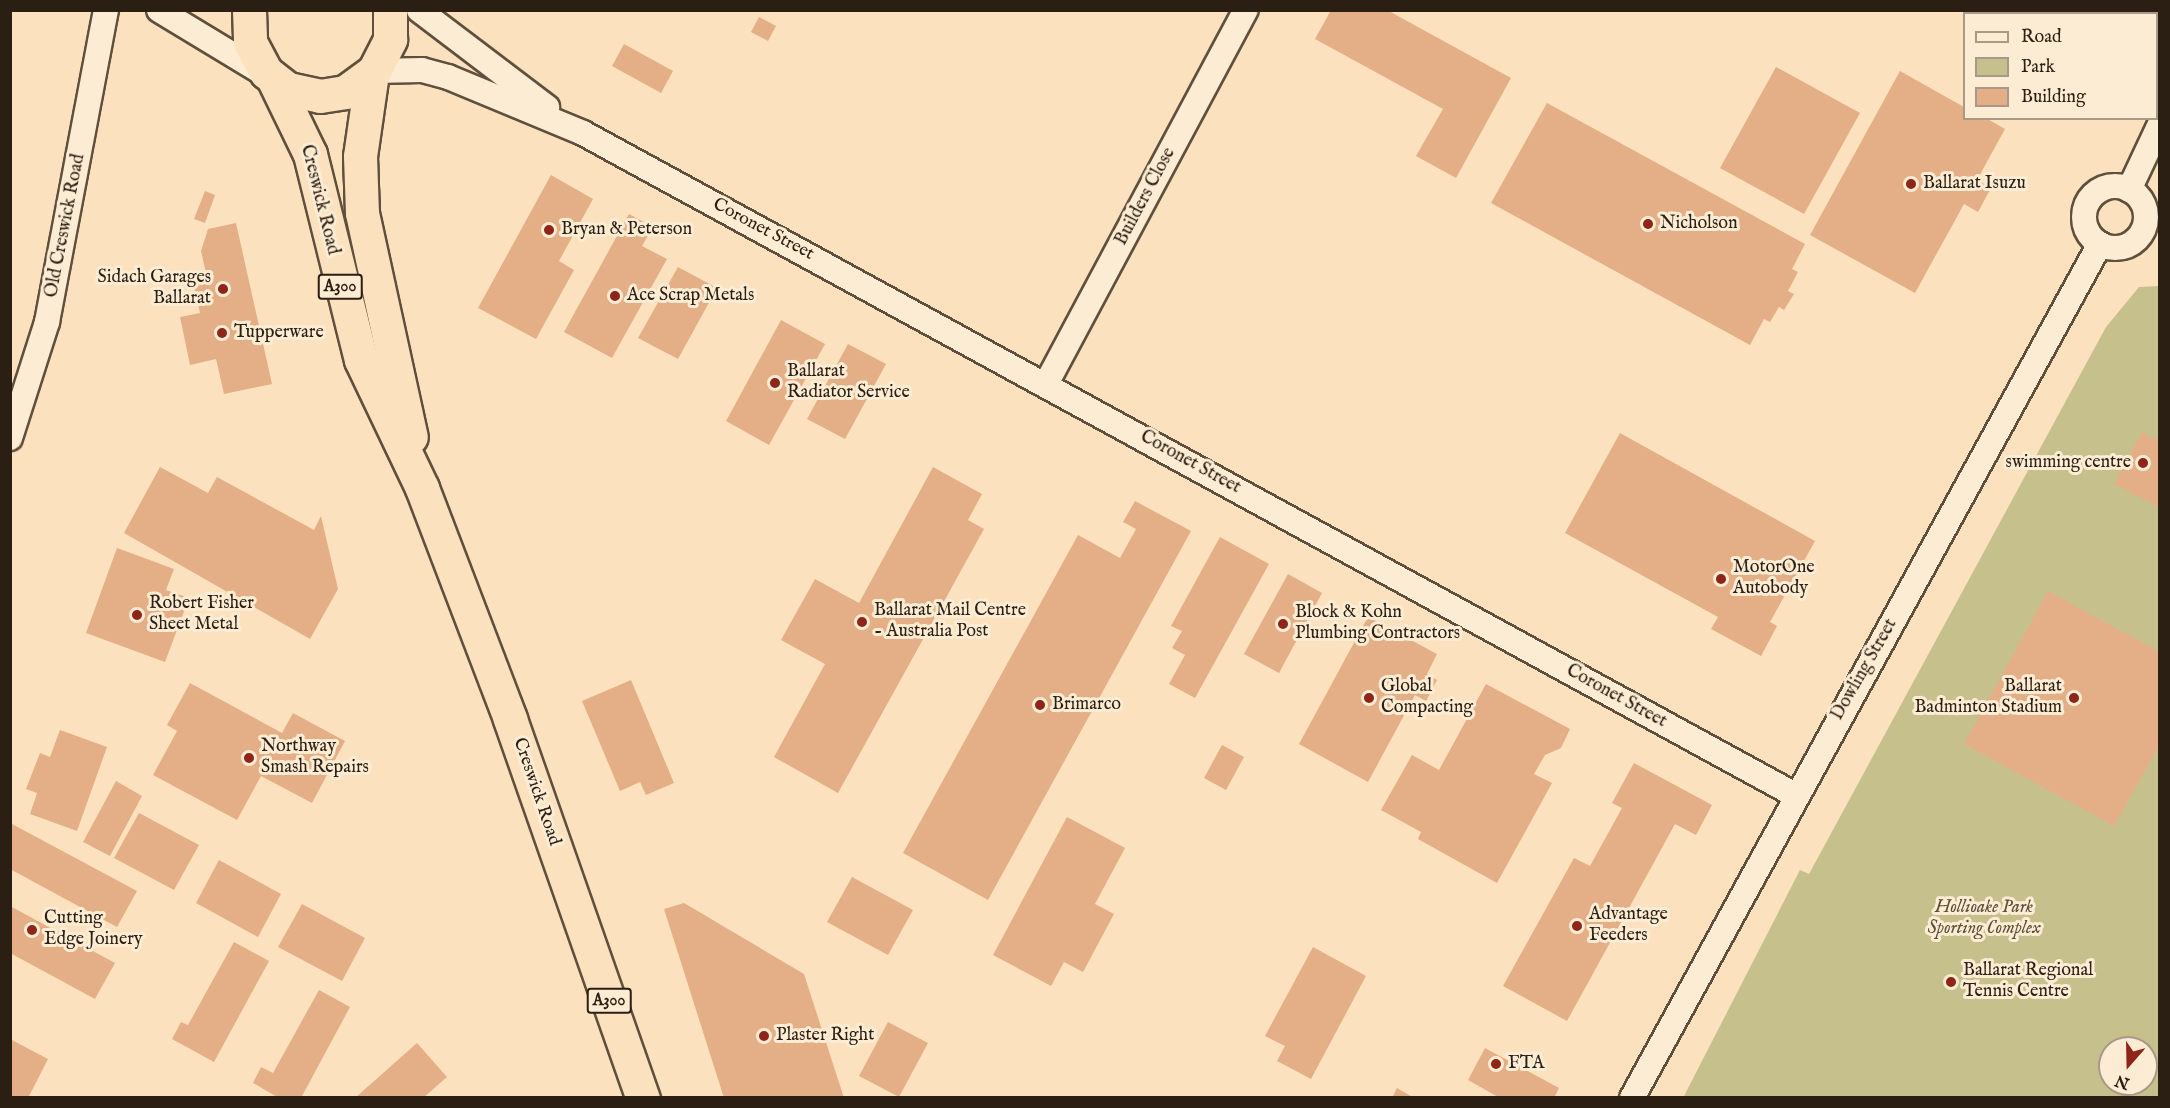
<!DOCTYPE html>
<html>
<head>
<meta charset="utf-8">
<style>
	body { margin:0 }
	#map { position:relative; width:2170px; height:1108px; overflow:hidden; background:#fbe1bd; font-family:"IM FELL English",serif }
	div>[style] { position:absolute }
	.green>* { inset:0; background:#c6c18c }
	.building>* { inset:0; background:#e4af87 }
	.roads { filter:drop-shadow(2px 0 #5f4f3d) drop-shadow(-2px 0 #5f4f3d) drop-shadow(0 2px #5f4f3d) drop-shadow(0 -2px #5f4f3d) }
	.minor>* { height:24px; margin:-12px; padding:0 12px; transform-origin:12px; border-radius:12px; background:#fcecd4 }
	.minor>.ring { margin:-12px; padding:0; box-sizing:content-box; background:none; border:24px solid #fcecd4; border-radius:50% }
	.highway>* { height:33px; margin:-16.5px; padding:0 16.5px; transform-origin:16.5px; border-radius:16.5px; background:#fbe1bd }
	.dots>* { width:16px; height:16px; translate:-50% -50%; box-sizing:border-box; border:3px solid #fcecd4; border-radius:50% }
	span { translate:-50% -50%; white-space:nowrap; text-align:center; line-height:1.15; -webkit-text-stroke:6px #fcecd4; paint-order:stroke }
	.shield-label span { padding:2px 4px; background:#fcecd4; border:2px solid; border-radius:4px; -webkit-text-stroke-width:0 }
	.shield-label { font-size:16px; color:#2b1e12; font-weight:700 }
	.poi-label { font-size:18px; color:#2b1e12 }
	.left { translate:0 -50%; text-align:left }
	.right { translate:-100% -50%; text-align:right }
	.street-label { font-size:18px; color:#2b1e12 }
	.park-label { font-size:18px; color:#5a4f37; font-style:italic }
	.frame { position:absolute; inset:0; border:12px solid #2b1e12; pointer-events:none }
	.legend { position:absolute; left:1963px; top:12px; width:195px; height:108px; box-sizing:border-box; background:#fcecd4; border:2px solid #a89a86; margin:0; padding:8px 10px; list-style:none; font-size:18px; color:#2b1e12 }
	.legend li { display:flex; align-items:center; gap:12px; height:30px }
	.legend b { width:30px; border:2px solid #a89a86 }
	.north { position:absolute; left:2098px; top:1036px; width:60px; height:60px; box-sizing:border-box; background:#fcecd4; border:2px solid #a89a86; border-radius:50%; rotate:200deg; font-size:16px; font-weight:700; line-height:24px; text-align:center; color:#2b1e12 }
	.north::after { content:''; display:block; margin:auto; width:21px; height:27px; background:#8f2418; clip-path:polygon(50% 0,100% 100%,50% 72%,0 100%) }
</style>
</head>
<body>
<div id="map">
	<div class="green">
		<i style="clip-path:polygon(evenodd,2159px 286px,2159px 1097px,1683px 1098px,1800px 870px,1809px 874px,2106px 327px,2139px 287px,2159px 286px,2110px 1048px,2146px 1048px,2146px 1084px,2110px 1084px,2110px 1048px)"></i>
	</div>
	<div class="building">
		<i style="clip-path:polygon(1331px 10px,1387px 10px,1511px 78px,1456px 178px,1416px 156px,1443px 109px,1315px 39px)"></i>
		<i style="clip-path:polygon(759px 17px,776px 26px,768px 41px,751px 32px)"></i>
		<i style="clip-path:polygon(624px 44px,673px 71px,661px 93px,612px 66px)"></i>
		<i style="clip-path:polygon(1776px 67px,1860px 113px,1804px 214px,1720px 168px)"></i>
		<i style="clip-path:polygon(1900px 71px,1964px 107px,1964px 118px,1986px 118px,2005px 129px,1977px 180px,1991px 188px,1978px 212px,1964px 204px,1915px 293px,1810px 235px)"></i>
		<i style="clip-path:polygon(1547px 103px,1805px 244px,1792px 269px,1798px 272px,1788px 291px,1794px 294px,1784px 310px,1779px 307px,1770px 322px,1764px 319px,1750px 345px,1491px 203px)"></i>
		<i style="clip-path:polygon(551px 175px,593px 199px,559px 261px,574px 270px,536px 339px,478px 308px)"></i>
		<i style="clip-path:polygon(205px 191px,215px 195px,205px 223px,194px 219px)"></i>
		<i style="clip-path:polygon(629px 214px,653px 227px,642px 246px,667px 259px,612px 358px,564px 332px)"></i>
		<i style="clip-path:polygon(236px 223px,272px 384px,224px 394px,216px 359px,190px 365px,180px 317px,200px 313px,192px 276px,206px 273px,201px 251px,208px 229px)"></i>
		<i style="clip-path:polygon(678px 267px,717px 288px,678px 359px,638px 338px)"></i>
		<i style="clip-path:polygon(781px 320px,825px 344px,769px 445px,726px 421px)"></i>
		<i style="clip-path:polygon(848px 344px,886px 364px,845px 439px,807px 419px)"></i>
		<i style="clip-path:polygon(2142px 432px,2160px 441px,2160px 508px,2114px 484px)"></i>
		<i style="clip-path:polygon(1620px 433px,1815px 541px,1770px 622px,1777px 626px,1761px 656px,1711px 629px,1718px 617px,1565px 533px)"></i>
		<i style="clip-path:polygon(160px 467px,208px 493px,217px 477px,314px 530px,321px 516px,338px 589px,310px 639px,124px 533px)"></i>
		<i style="clip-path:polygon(933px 467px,982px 494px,968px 520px,984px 529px,838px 793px,774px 757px,825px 664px,781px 640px,815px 579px,859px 603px)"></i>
		<i style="clip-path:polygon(1135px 501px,1191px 531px,988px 900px,903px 853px,1078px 535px,1120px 558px,1136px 529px,1123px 522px)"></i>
		<i style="clip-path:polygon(1220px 537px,1269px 564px,1195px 698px,1169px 684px,1185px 655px,1172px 648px,1182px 631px,1171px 626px)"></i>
		<i style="clip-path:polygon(117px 548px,174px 569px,166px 590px,189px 598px,165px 662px,86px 633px)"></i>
		<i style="clip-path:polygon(1288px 574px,1322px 593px,1279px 673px,1244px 654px)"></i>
		<i style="clip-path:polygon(2048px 591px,2160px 652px,2160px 744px,2114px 826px,1964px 744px)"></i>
		<i style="clip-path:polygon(1368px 617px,1437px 654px,1427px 674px,1437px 680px,1426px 701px,1415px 695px,1368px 782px,1299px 744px)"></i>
		<i style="clip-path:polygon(631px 680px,674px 783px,646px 795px,640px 782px,620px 791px,582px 701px)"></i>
		<i style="clip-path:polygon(190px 683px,282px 733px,293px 713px,345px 741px,312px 803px,261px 776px,237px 820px,153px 775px,177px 731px,167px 725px)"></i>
		<i style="clip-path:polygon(1486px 684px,1570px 729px,1561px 748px,1545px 755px,1534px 774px,1552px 783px,1497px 883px,1418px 839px,1421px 832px,1381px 810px,1412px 755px,1439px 770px)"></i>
		<i style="clip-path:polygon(60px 730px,107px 747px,77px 831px,30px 814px,37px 793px,26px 789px,40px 753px,50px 757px)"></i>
		<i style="clip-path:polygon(1222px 745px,1244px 757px,1226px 790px,1204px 778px)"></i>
		<i style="clip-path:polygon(1634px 763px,1712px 805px,1696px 835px,1675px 824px,1567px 1021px,1503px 986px,1574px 858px,1590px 866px,1622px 808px,1612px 803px)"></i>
		<i style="clip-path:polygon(116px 781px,142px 796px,110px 856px,83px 842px)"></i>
		<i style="clip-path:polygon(139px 813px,199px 845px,174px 890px,114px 858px)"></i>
		<i style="clip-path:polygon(1067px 817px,1125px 848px,1095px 904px,1114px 914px,1083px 972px,1064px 962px,1051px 986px,993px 955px)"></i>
		<i style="clip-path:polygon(12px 824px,137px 891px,117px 927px,10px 869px)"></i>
		<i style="clip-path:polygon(219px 860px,281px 894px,258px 937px,196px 903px)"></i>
		<i style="clip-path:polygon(852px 877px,913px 910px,888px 955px,827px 922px)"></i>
		<i style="clip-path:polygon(684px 903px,804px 974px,844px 1098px,724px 1098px,664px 909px)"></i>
		<i style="clip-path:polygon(302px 904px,365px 938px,342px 981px,278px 947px)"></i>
		<i style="clip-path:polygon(10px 906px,115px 963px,95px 999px,10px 953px)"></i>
		<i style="clip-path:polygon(234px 942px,269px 961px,214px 1062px,172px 1039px,181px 1022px,188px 1025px)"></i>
		<i style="clip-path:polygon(1313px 947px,1366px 976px,1311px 1079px,1277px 1061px,1285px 1046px,1265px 1036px)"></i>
		<i style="clip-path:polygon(319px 990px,350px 1007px,301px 1098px,279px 1098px,253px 1083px,261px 1067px,273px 1073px)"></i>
		<i style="clip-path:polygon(888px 1022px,928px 1043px,899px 1097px,859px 1076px)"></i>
		<i style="clip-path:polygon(10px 1039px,48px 1059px,28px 1098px,10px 1098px)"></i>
		<i style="clip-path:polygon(417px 1043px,447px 1077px,423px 1098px,355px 1098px)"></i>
		<i style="clip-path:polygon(1485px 1048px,1559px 1088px,1554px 1098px,1500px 1098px,1468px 1080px)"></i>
		<i style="clip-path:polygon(1397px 1088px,1414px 1098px,1392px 1098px)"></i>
	</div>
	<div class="roads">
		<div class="minor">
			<i style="left:159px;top:10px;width:127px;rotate:31.2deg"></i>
			<i style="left:419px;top:10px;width:161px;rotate:37.2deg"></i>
			<i style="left:374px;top:71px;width:48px;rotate:-1.2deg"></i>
			<i style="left:422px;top:70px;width:27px;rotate:15deg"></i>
			<i style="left:448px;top:77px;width:146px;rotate:22.5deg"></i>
			<i style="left:583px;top:133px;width:1381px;rotate:28.64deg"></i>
			<i class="ring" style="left:2084px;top:186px;width:38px;height:38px"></i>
			<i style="left:2129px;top:190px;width:73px;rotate:-64.8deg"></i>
			<i style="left:1046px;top:384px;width:424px;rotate:-61.9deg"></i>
			<i style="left:10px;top:438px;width:122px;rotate:-72.3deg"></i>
			<i style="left:47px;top:322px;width:318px;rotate:-79.3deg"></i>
			<i style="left:1632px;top:1098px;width:974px;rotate:-61.28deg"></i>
		</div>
		<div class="highway">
			<i style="left:249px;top:10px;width:32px;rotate:88deg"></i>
			<i style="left:250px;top:42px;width:34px;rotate:62deg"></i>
			<i style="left:266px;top:72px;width:28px;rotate:38deg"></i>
			<i style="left:288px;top:89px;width:33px;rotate:12deg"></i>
			<i style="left:320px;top:96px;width:25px;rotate:-9deg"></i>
			<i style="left:345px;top:92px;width:36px;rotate:-36deg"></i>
			<i style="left:374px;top:71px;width:36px;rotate:-63deg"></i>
			<i style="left:390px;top:39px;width:29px;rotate:-90deg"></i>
			<i style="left:372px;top:73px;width:84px;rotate:98.2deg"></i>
			<i style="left:360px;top:156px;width:57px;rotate:88deg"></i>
			<i style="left:362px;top:213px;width:229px;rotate:77.7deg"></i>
			<i style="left:274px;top:80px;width:82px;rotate:64.1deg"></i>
			<i style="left:310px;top:154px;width:212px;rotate:76.1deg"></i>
			<i style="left:361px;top:360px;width:142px;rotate:64.5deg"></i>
			<i style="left:422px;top:488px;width:247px;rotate:69.1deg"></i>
			<i style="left:510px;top:719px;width:402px;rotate:70.7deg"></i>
		</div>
	</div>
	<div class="dots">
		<i style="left:1911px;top:184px;background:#8f2418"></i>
		<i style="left:1648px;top:224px;background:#8f2418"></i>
		<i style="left:549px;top:230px;background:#8f2418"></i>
		<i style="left:223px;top:289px;background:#8f2418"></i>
		<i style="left:615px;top:296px;background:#8f2418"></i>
		<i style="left:222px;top:333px;background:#8f2418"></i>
		<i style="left:775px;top:383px;background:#8f2418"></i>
		<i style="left:2143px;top:463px;background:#8f2418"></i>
		<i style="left:1721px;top:579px;background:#8f2418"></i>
		<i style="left:137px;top:615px;background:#8f2418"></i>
		<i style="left:862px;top:622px;background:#8f2418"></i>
		<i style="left:1283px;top:624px;background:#8f2418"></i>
		<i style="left:1369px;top:698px;background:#8f2418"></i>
		<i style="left:2074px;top:698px;background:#8f2418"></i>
		<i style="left:1040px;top:705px;background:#8f2418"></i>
		<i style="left:249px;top:758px;background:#8f2418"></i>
		<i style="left:1577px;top:926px;background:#8f2418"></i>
		<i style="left:32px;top:930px;background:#8f2418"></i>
		<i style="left:1951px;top:982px;background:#8f2418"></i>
		<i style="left:764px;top:1036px;background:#8f2418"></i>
		<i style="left:1496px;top:1064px;background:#8f2418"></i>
	</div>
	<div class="shield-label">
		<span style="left:340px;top:287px">A300</span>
		<span style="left:609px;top:1001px">A300</span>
	</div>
	<div class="poi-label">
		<span class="left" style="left:1923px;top:184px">Ballarat Isuzu</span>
		<span class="left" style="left:1660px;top:224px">Nicholson</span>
		<span class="left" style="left:561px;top:230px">Bryan &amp; Peterson</span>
		<span class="right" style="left:211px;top:289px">Sidach Garages<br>Ballarat</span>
		<span class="left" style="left:627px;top:296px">Ace Scrap Metals</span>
		<span class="left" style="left:234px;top:333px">Tupperware</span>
		<span class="left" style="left:787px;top:383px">Ballarat<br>Radiator Service</span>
		<span class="right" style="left:2131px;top:463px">swimming centre</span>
		<span class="left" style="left:1733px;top:579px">MotorOne<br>Autobody</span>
		<span class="left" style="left:149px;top:615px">Robert Fisher<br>Sheet Metal</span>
		<span class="left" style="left:874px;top:622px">Ballarat Mail Centre<br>- Australia Post</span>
		<span class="left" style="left:1295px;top:624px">Block &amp; Kohn<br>Plumbing Contractors</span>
		<span class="left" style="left:1381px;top:698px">Global<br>Compacting</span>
		<span class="right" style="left:2062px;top:698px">Ballarat<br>Badminton Stadium</span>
		<span class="left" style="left:1052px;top:705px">Brimarco</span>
		<span class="left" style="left:261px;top:758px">Northway<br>Smash Repairs</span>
		<span class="left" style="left:1589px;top:926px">Advantage<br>Feeders</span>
		<span class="left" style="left:44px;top:930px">Cutting<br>Edge Joinery</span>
		<span class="left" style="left:1963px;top:982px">Ballarat Regional<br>Tennis Centre</span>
		<span class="left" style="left:776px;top:1036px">Plaster Right</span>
		<span class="left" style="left:1508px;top:1064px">FTA</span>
	</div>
	<div class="street-label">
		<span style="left:1146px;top:197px;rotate:-62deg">Builders Close</span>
		<span style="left:319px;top:200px;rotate:76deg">Creswick Road</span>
		<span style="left:66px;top:226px;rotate:-79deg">Old Creswick Road</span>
		<span style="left:763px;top:230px;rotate:28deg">Coronet Street</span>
		<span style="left:1190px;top:463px;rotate:29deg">Coronet Street</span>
		<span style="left:1865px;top:670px;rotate:-60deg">Dowling Street</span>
		<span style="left:1616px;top:697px;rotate:29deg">Coronet Street</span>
		<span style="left:536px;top:792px;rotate:71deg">Creswick Road</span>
	</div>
	<div class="park-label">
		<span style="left:1984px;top:919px">Hollioake Park<br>Sporting Complex</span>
	</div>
	<div class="frame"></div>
	<ul class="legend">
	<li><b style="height:8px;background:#fcecd4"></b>Road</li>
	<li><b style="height:16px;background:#c6c18c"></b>Park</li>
	<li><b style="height:16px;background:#e4af87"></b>Building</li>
	</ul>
	<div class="north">N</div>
</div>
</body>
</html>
